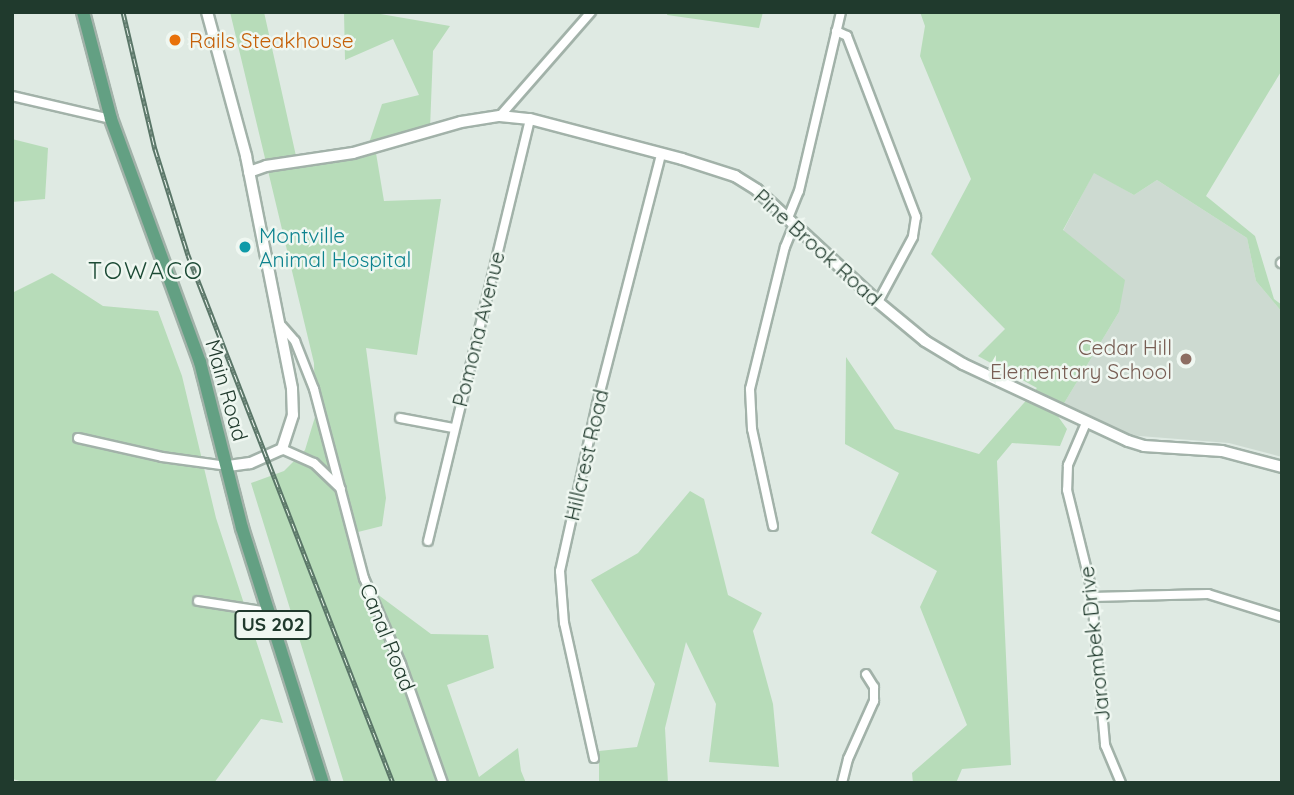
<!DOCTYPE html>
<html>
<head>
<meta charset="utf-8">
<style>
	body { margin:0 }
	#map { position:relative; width:1294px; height:795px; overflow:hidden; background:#dfeae3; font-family:Quicksand,sans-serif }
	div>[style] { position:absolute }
	.built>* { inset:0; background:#cddad1 }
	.green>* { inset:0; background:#b7dcb9 }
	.roads { filter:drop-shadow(2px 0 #a2b2a9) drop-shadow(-2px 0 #a2b2a9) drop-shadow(0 2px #a2b2a9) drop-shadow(0 -2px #a2b2a9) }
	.street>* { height:8px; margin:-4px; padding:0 4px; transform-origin:4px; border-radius:4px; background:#fff }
	.secondary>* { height:10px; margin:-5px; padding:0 5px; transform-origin:5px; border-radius:5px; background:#fff }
	.primary>* { height:12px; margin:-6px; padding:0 6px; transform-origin:6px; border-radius:6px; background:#63a083 }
	.rail>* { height:5px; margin-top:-2.5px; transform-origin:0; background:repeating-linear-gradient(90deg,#eff7f1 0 8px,#5a7668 0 16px); box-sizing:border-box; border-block:2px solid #5a7668 }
	.dots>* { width:19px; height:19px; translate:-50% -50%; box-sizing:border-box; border:4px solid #eff7f1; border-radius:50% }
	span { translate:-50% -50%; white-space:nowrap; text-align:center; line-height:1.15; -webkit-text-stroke:5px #eff7f1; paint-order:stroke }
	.shield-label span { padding:2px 5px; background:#eff7f1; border:2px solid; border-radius:5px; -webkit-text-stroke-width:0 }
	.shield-label { font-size:19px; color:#203a2d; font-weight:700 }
	.food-label { font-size:21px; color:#c56008 }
	.left { translate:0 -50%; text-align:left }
	.culture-label { font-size:21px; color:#0d838f }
	.street-label { font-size:21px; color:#203a2d }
	.education-label { font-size:21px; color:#785e54 }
	.right { translate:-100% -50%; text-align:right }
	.quarter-label { font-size:24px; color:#1d4b36; letter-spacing:2px }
	.frame { position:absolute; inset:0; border:14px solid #203a2d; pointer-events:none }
</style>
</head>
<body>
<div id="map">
	<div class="built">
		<i style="clip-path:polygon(1094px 172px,1134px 195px,1157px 180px,1247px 238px,1256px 281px,1282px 312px,1282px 457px,1229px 443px,1127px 435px,1063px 405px,1119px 312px,1063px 231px)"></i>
	</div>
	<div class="green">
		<i style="clip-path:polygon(230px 12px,264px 12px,298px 165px,367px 149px,382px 104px,419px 95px,393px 39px,345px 60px,344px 12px,369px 12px,450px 26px,433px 51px,430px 129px,375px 147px,384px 201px,441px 199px,417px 355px,366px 348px,386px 498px,382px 526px,354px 533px,369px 588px,431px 634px,488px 635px,494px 668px,447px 685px,479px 777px,518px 748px,521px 771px,526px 783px,344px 783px,251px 483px,284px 471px,305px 450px,315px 417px,314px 363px)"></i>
		<i style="clip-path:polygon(668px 12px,763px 12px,759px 28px,667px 15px)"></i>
		<i style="clip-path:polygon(920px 12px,1282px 12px,1282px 70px,1206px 196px,1255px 236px,1274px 299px,1282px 305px,1282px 312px,1256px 281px,1247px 238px,1157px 180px,1134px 195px,1094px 173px,1063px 230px,1125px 280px,1119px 312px,1057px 415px,1067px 429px,1060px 446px,1012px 443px,997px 461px,1011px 765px,962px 769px,956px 783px,913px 783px,912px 773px,967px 725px,920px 607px,937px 571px,871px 533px,899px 473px,845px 444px,846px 357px,895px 429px,979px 454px,1037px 388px,978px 356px,1005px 329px,931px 254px,971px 179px,920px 56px,925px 26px)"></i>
		<i style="clip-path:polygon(12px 139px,48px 148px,45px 199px,12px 202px)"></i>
		<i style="clip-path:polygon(52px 273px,103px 306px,158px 311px,182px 376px,216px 518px,283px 723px,261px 719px,214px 783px,28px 783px,12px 779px,12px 293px)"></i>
		<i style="clip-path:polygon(690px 491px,704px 499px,728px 595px,762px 613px,753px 631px,773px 704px,779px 767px,709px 762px,716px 704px,686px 642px,665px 728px,668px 783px,599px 783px,599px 751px,637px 747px,655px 684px,591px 580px,638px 553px)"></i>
	</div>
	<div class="roads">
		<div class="street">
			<i style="left:836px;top:31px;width:12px;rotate:24deg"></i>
			<i style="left:847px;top:36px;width:194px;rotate:69.1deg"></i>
			<i style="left:916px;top:217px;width:20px;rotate:99deg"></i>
			<i style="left:913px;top:237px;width:74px;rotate:118.3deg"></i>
			<i style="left:12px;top:96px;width:102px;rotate:13.1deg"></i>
			<i style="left:500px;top:116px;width:138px;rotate:-48.8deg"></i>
			<i style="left:788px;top:218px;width:29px;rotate:-68deg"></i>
			<i style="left:799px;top:191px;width:184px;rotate:-76.8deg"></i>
			<i style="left:1281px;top:263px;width:1px;rotate:-45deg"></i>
			<i style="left:282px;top:326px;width:20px;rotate:49deg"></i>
			<i style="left:295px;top:341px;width:52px;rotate:68.4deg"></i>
			<i style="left:314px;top:389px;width:196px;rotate:75.2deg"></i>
			<i style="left:364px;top:578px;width:94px;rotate:66.7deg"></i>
			<i style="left:401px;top:664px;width:126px;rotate:70.6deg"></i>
			<i style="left:400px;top:418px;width:54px;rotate:10.7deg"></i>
			<i style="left:1086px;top:423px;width:46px;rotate:113.2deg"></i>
			<i style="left:1068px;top:465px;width:25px;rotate:92deg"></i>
			<i style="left:1067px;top:490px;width:100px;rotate:76.1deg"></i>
			<i style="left:1091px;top:587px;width:159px;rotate:84.9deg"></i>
			<i style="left:1105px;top:745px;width:41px;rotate:67.2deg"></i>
			<i style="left:78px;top:438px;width:86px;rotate:12.7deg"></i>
			<i style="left:162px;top:457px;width:67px;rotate:7.8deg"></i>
			<i style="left:282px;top:449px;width:35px;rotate:24deg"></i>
			<i style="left:314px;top:463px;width:37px;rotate:44deg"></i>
			<i style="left:773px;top:526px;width:99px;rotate:-102.2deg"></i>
			<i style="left:752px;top:429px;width:40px;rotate:-92.9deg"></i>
			<i style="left:750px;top:389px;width:146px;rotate:-76.2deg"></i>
			<i style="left:785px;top:247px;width:24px;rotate:-68deg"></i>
			<i style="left:428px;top:541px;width:434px;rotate:-76.4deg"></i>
			<i style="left:1092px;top:597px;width:116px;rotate:-1.5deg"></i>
			<i style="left:1208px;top:594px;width:77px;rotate:17.3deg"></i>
			<i style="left:198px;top:601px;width:72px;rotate:8.8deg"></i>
			<i style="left:594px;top:758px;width:138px;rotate:-102.5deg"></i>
			<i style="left:564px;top:623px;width:52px;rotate:-94.4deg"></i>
			<i style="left:560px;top:571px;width:171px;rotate:-77.5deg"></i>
			<i style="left:597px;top:404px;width:258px;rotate:-75.6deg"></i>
			<i style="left:842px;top:783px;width:25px;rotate:-76deg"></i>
			<i style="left:848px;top:759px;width:64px;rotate:-65.9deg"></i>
			<i style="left:874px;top:701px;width:14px;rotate:-90deg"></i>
			<i style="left:874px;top:687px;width:15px;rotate:-122deg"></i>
		</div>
		<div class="secondary">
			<i style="left:207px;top:12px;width:149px;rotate:74.8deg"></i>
			<i style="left:246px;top:156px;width:237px;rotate:78.8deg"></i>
			<i style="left:292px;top:389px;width:26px;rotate:88deg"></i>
			<i style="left:293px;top:415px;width:36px;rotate:108deg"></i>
			<i style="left:282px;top:449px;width:35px;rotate:156deg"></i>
			<i style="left:250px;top:463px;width:22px;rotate:172deg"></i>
			<i style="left:249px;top:172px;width:18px;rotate:-19deg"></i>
			<i style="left:266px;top:166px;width:88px;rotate:-8.5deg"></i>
			<i style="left:353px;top:153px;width:112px;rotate:-16deg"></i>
			<i style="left:461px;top:122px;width:39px;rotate:-9deg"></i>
			<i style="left:500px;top:116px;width:30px;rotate:6deg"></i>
			<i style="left:530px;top:119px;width:157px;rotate:14.7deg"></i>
			<i style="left:682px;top:159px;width:56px;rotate:17.8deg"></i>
			<i style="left:735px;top:176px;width:26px;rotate:32deg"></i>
			<i style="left:757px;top:190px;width:165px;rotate:42.8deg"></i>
			<i style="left:878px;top:302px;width:61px;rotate:39.7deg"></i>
			<i style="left:925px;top:341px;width:44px;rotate:31.2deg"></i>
			<i style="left:963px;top:364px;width:182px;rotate:25deg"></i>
			<i style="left:1128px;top:441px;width:17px;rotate:17deg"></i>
			<i style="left:1144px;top:446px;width:78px;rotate:3.7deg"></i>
			<i style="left:1222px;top:451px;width:62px;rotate:14.9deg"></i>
		</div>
		<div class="primary">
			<i style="left:83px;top:12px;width:111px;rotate:75.3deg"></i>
			<i style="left:111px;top:119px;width:259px;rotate:69.9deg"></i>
			<i style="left:200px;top:362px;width:171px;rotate:75.8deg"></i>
			<i style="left:242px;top:528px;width:268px;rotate:72.4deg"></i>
		</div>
	</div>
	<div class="rail">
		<i style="left:123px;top:12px;width:141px;rotate:76.9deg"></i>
		<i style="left:155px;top:149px;width:111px;rotate:72.7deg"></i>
		<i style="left:188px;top:255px;width:566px;rotate:68.78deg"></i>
	</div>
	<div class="dots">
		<i style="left:175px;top:40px;background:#e8710a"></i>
		<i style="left:245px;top:247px;background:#0f9aa8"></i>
		<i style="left:1186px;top:359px;background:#8d6e63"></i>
	</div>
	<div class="shield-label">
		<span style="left:273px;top:625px">US 202</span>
	</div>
	<div class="food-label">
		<span class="left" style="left:189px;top:40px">Rails Steakhouse</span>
	</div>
	<div class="culture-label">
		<span class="left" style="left:259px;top:247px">Montville<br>Animal Hospital</span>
	</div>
	<div class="street-label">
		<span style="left:818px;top:247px;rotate:42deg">Pine Brook Road</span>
		<span style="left:478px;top:329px;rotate:-76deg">Pomona Avenue</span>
		<span style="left:227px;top:390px;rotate:74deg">Main Road</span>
		<span style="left:586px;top:455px;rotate:-77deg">Hillcrest Road</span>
		<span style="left:388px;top:637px;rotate:68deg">Canal Road</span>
		<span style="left:1094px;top:644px;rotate:-96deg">Jarombek Drive</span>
	</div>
	<div class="education-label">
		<span class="right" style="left:1172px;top:359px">Cedar Hill<br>Elementary School</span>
	</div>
	<div class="quarter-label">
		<span style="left:146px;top:271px">TOWACO</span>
	</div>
	<div class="frame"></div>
</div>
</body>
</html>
